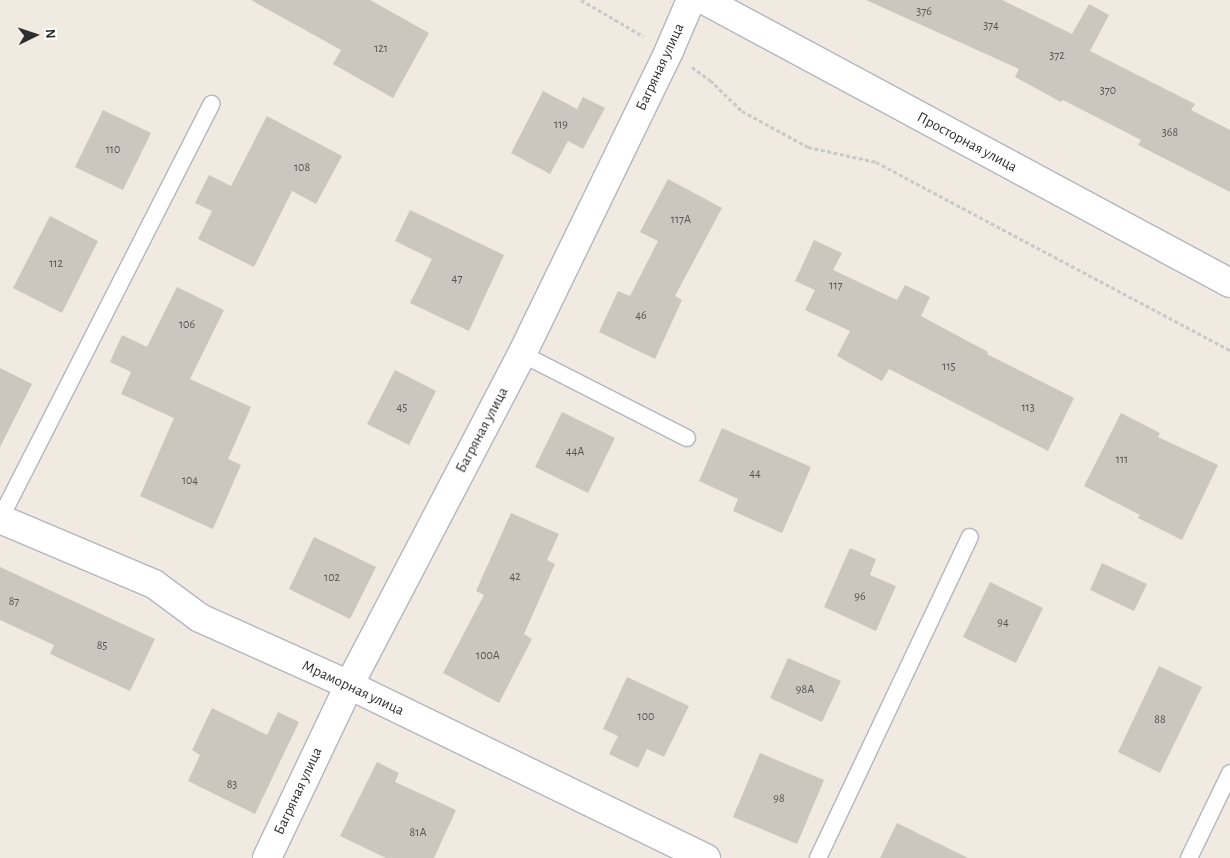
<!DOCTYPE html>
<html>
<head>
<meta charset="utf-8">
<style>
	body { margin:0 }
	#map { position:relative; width:1230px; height:858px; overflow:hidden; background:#f0eae0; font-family:"Alegreya Sans",sans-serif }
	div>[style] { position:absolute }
	.building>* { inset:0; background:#cbc7bf }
	.path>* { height:3px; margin-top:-1.5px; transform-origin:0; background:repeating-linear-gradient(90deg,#c9c9c9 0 4px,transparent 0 6.5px) }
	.roads { filter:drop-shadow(1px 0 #b3b5c2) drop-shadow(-1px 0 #b3b5c2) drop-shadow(0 1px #b3b5c2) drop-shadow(0 -1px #b3b5c2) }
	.service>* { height:16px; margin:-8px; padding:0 8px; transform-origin:8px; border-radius:8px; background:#fff }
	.minor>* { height:28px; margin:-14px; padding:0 14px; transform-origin:14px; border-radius:14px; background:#fff }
	.tertiary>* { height:28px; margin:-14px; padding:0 14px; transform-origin:14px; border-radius:14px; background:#fff }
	span { translate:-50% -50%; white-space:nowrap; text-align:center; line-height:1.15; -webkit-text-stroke:4px #fff; paint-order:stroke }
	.number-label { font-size:12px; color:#555452 }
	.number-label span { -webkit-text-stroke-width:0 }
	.street-label { font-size:15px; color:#2e2e2e }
	.north { position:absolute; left:10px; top:10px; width:50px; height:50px; -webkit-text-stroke:4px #fff; paint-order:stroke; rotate:86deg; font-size:14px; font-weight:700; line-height:20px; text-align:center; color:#2e2e2e }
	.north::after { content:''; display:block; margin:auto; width:18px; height:22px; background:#2e2e2e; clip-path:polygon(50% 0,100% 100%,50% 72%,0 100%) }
</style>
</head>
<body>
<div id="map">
	<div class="building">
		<i style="clip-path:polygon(251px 0,370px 0,429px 33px,393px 98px,333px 64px,341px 50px)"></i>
		<i style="clip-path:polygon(866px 0,1002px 0,1072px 34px,1089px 4px,1109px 15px,1090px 51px,1195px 104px,1191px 110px,1230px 130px,1230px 192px,1138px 145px,1141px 140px,1063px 100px,1061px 102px,1015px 77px,1019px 69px)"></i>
		<i style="clip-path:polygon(543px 91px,577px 109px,583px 97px,605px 108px,583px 149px,568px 141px,550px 174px,511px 153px)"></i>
		<i style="clip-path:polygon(103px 110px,151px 133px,123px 190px,75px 167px)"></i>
		<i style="clip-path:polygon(267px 116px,342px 156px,316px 204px,292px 191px,254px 267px,198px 239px,212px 211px,195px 203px,209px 175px,231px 186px)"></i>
		<i style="clip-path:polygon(668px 179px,722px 208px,675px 296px,682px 300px,655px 359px,599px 332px,618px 291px,630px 296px,658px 241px,640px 232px)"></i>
		<i style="clip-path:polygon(410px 210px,504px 255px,469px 331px,410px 303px,432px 259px,395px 241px)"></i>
		<i style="clip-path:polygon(50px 216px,98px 241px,62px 313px,13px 288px)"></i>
		<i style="clip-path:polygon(814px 240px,842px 253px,833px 270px,897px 300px,905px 285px,930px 297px,921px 316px,988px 352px,987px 354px,1074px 398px,1048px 451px,889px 369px,882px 381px,837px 356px,850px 331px,805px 310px,815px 290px,795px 281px)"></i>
		<i style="clip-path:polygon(177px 287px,224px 310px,190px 379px,251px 407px,228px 459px,241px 465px,213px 529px,140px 496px,174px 418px,121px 394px,131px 372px,110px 362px,122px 335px,147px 347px)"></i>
		<i style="clip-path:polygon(0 368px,32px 384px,0 447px)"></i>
		<i style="clip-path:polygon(395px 370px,436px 391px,409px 445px,367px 424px)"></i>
		<i style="clip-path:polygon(562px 412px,615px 438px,588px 493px,535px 467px)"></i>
		<i style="clip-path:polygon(1121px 413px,1160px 433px,1158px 437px,1218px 465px,1182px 540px,1138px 518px,1140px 515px,1084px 486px)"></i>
		<i style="clip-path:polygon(722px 428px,811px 467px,782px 533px,733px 511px,738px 499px,699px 481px)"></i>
		<i style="clip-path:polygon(511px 513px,559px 534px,547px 560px,555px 564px,524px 634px,532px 639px,499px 703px,443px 673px,484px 595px,476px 591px)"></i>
		<i style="clip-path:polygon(314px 537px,376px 567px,350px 619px,289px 589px)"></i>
		<i style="clip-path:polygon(850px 548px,876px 559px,870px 575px,896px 586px,876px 631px,824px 607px)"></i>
		<i style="clip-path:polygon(1102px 563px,1147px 584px,1134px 611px,1090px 590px)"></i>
		<i style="clip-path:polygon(0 567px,155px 639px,130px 691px,50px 654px,54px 645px,0 620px)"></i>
		<i style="clip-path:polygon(990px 582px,1043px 608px,1016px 663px,963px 637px)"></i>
		<i style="clip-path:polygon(788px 658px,841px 681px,822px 722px,770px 698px)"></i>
		<i style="clip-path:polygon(1159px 666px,1202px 687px,1160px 773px,1118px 752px)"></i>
		<i style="clip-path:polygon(627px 677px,689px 706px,664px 757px,647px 749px,638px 768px,609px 754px,618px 736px,603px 729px)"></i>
		<i style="clip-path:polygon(212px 708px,267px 735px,278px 712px,299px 722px,255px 814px,188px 781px,200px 755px,192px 750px)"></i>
		<i style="clip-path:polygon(760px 753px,824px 780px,797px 844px,733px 817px)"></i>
		<i style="clip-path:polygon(377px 762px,399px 773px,395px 782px,456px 810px,434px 858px,386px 858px,340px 836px)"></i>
		<i style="clip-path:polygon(897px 823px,968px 858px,880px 858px)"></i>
	</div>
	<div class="path">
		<i style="left:581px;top:0;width:72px;rotate:30.1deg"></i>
		<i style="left:692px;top:67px;width:22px;rotate:36deg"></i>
		<i style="left:710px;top:80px;width:45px;rotate:44.1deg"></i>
		<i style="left:742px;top:111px;width:75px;rotate:28.6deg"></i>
		<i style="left:808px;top:147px;width:70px;rotate:12.4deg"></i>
		<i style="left:876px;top:162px;width:401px;rotate:28deg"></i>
	</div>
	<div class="roads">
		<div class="service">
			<i style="left:522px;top:354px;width:185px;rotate:27deg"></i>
			<i style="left:0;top:519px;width:466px;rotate:-63deg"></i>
			<i style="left:818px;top:858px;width:355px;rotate:-64.7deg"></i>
			<i style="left:1189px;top:858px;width:94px;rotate:-64.2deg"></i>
		</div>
		<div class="minor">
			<i style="left:0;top:519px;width:167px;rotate:22.9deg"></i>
			<i style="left:154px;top:584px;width:57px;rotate:36.5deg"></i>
			<i style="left:200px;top:618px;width:163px;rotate:24.2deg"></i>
			<i style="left:349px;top:685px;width:397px;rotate:25.9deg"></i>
			<i style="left:267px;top:858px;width:191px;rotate:-64.6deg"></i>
			<i style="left:349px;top:685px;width:373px;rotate:-62.4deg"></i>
			<i style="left:522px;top:354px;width:337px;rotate:-64.1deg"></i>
			<i style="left:669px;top:51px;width:56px;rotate:-66.7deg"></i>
		</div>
		<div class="tertiary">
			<i style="left:704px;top:0;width:597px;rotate:28.28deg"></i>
		</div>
	</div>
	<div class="number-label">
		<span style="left:924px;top:12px">376</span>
		<span style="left:991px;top:26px">374</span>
		<span style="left:381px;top:49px">121</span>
		<span style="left:1057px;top:56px">372</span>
		<span style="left:1108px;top:91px">370</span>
		<span style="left:561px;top:125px">119</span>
		<span style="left:1170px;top:133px">368</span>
		<span style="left:113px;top:150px">110</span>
		<span style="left:302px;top:168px">108</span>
		<span style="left:681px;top:220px">117А</span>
		<span style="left:56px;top:264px">112</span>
		<span style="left:457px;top:279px">47</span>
		<span style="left:836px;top:286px">117</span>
		<span style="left:641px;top:316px">46</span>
		<span style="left:187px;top:325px">106</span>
		<span style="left:949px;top:367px">115</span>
		<span style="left:402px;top:408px">45</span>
		<span style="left:1028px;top:408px">113</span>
		<span style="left:575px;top:452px">44А</span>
		<span style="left:1122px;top:460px">111</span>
		<span style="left:755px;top:474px">44</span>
		<span style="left:190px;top:481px">104</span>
		<span style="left:515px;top:577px">42</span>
		<span style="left:332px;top:578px">102</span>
		<span style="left:860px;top:597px">96</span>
		<span style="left:14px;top:602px">87</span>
		<span style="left:1003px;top:623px">94</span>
		<span style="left:102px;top:646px">85</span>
		<span style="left:488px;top:656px">100А</span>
		<span style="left:805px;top:690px">98А</span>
		<span style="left:646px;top:717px">100</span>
		<span style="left:1160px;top:720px">88</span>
		<span style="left:232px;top:785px">83</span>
		<span style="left:779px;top:799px">98</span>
		<span style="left:418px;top:833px">81А</span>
	</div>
	<div class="street-label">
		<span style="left:660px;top:67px;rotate:-65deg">Багряная улица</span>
		<span style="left:967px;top:142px;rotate:28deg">Просторная улица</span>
		<span style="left:482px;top:430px;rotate:-62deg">Багряная улица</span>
		<span style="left:353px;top:688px;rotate:25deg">Мраморная улица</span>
		<span style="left:298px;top:791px;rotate:-65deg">Багряная улица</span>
	</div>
	<div class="north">N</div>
</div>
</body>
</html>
